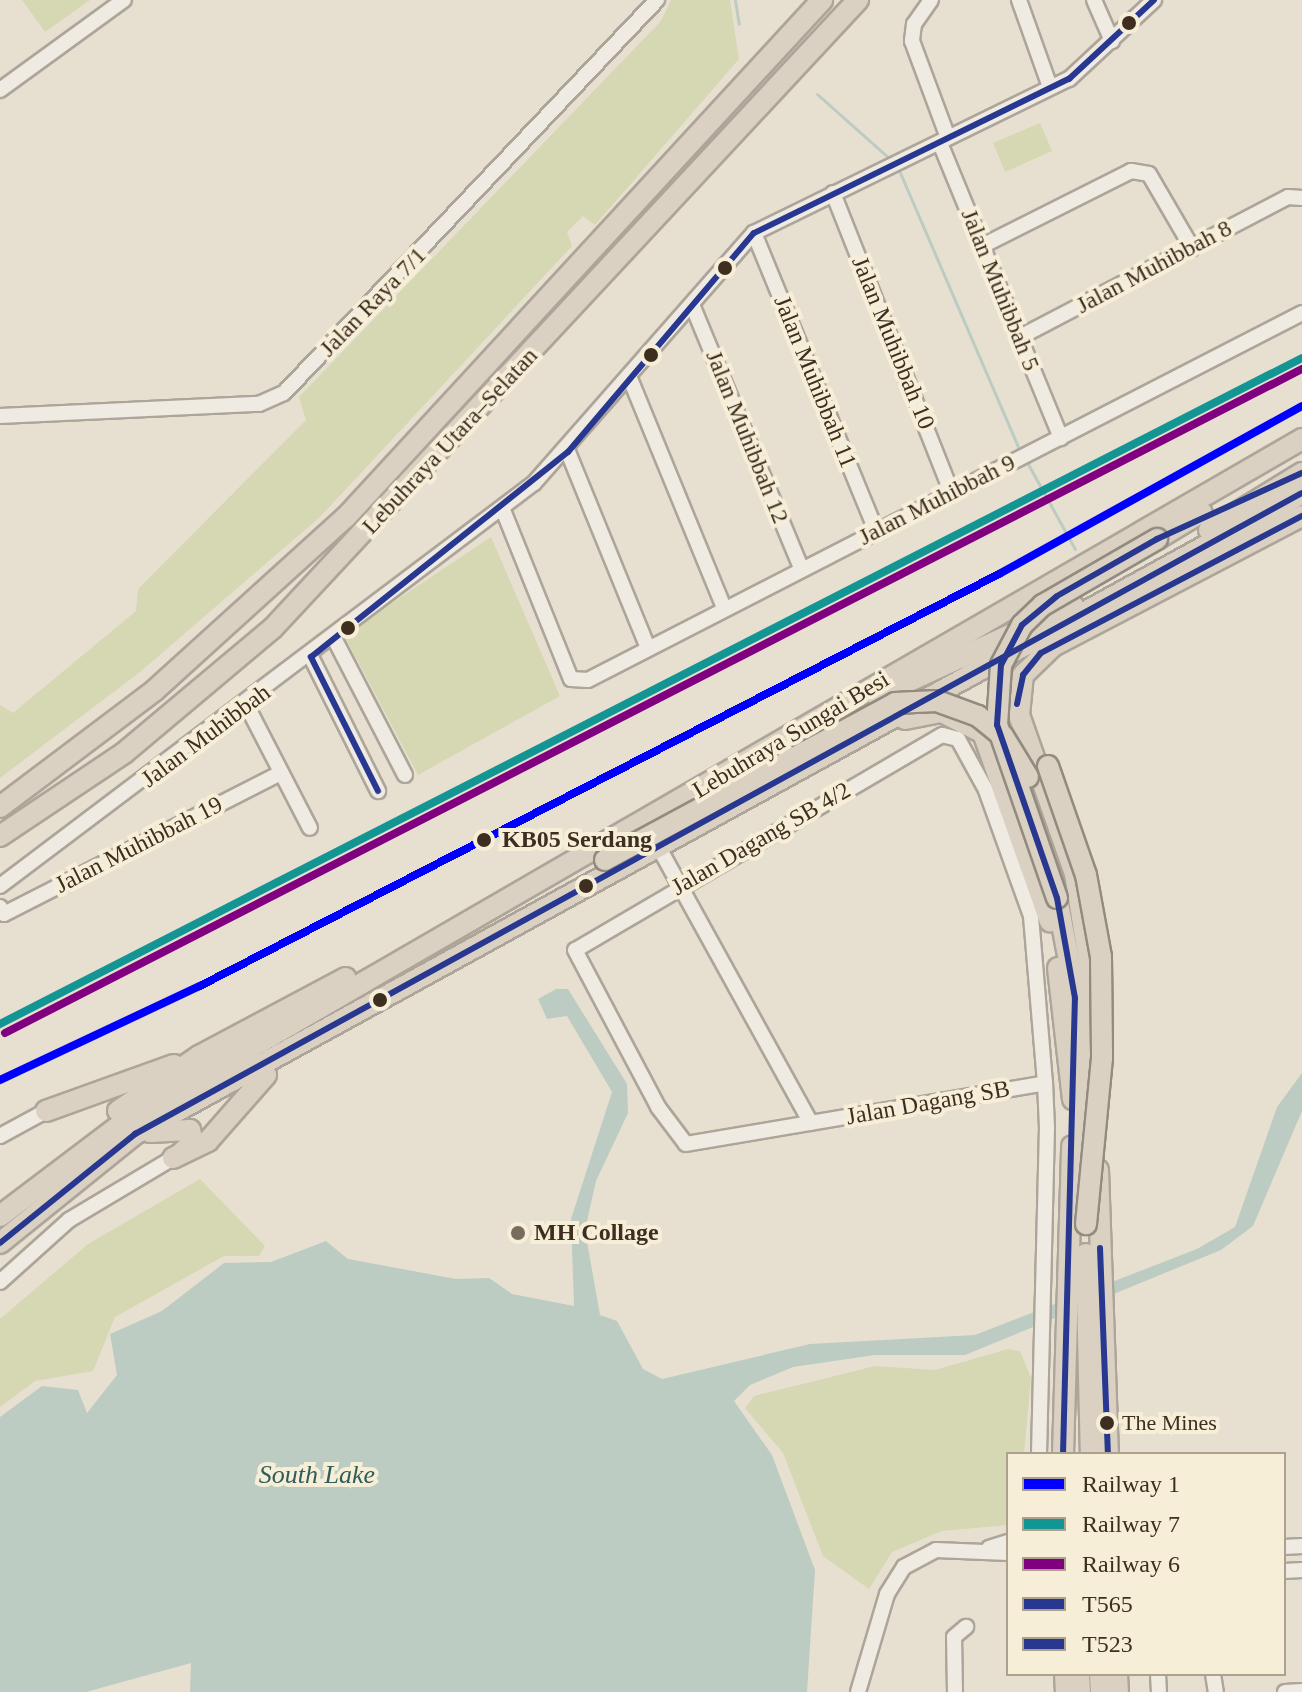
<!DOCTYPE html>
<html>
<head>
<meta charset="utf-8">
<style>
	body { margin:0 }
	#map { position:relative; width:1302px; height:1692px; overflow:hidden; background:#e7e0d1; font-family:Georgia,serif }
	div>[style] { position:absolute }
	.green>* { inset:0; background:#d6d7b3 }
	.water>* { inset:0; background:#bcccc2 }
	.stream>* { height:3px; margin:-1.5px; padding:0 1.5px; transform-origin:1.5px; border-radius:1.5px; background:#bcccc2 }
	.roads { filter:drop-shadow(2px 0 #ada599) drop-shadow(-2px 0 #ada599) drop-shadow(0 2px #ada599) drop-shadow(0 -2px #ada599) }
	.minor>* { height:14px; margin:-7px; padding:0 7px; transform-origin:7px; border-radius:7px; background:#efebe3 }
	.highway>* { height:20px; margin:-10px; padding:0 10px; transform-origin:10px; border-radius:10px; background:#dad1c2 }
	.bridges { filter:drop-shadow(2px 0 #928b80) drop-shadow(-2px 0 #928b80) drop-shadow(0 2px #928b80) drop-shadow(0 -2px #928b80) }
	.highway-bridge>* { height:20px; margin:-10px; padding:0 10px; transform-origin:10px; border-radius:10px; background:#dad1c2 }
	.bus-1>* { height:6px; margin:-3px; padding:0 3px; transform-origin:3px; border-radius:3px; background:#283890 }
	.bus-2>* { height:6px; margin:-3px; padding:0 3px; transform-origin:3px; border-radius:3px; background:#283890 }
	.rail-1>* { height:8px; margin:-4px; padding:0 4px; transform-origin:4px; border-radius:4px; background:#00f }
	.rail-2>* { height:8px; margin:-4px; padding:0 4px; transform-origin:4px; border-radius:4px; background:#139593 }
	.rail-3>* { height:8px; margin:-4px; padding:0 4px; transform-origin:4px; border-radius:4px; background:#800080 }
	.dots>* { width:22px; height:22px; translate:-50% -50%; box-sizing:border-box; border:4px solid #f7eed8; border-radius:50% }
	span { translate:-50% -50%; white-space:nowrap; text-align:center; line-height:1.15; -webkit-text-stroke:8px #f7eed8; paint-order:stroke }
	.bus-label { font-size:22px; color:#3d2e20 }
	.left { translate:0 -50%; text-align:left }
	.street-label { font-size:24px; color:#3d2e20 }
	.stop-label { font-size:24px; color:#3d2e20; font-weight:700 }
	.poi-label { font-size:24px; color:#3d2e20; font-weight:700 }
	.water-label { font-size:26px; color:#2f5d5a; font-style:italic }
	.legend { position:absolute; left:1006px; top:1452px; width:280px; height:224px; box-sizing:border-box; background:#f7eed8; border:2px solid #ada18e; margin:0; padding:10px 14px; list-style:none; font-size:24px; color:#3d2e20 }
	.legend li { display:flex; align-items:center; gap:16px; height:40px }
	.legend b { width:40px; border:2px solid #ada18e }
</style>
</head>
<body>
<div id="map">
	<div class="green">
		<i style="clip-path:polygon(22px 0,90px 0,45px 32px)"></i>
		<i style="clip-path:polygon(671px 0,730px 0,739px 59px,595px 225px,583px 216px,567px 232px,572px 246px,320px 517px,140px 672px,0 778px,0 705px,13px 713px,136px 611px,138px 589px,306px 420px,299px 397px,661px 21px)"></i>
		<i style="clip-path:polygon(1040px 123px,1052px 151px,1005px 172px,993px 143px)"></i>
		<i style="clip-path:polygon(491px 537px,560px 696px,418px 775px,344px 635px)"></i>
		<i style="clip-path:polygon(200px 1179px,265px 1246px,259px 1256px,224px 1256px,115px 1317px,93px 1371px,35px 1381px,0 1407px,0 1319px,88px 1244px)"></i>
		<i style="clip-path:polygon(1008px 1349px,1020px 1351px,1031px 1378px,1024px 1454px,1008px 1454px,1008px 1525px,942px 1531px,892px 1552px,869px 1589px,823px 1556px,783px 1453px,745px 1408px,754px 1396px,875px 1366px,935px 1370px)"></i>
	</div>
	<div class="water">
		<i style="clip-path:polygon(556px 989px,568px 989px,627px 1084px,628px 1113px,596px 1181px,585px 1230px,600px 1315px,617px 1321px,643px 1369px,662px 1379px,810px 1344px,975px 1335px,1197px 1249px,1235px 1227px,1277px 1107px,1302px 1073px,1302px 1111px,1253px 1226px,1221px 1250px,965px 1355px,875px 1355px,793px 1367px,750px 1385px,734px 1401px,772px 1455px,815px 1570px,807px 1692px,190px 1692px,191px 1663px,86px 1692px,0 1692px,0 1417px,42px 1386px,78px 1390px,87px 1413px,117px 1375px,110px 1334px,162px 1311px,224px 1263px,271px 1262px,326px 1241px,348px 1259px,456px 1279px,489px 1278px,512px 1294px,574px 1306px,571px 1219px,612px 1092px,567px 1016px,547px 1019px,538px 999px)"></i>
	</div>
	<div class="stream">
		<i style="left:735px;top:0;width:24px;rotate:81deg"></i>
		<i style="left:817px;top:94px;width:98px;rotate:41.7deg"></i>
		<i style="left:898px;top:168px;width:303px;rotate:66.7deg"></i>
		<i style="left:1028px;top:464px;width:97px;rotate:61.1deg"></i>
	</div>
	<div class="roads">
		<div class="minor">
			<i style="left:931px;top:0;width:29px;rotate:125deg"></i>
			<i style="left:914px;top:24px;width:17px;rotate:97deg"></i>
			<i style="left:912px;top:41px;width:103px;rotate:69.6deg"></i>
			<i style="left:1019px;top:0;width:92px;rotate:70.4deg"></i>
			<i style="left:1094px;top:0;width:45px;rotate:66.3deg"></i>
			<i style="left:0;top:90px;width:153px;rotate:-36deg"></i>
			<i style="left:940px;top:143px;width:319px;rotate:67.7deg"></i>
			<i style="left:833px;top:193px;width:323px;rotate:68.4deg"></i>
			<i style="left:754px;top:233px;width:322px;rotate:67.7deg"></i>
			<i style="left:982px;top:246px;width:167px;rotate:-26.7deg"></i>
			<i style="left:1131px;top:171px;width:18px;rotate:9deg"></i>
			<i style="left:1149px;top:174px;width:86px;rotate:59.8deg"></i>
			<i style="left:693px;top:307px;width:282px;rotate:67.5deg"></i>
			<i style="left:1020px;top:337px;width:302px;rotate:-27.6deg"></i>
			<i style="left:1288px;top:197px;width:14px;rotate:4deg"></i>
			<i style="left:631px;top:381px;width:242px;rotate:67.7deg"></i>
			<i style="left:0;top:416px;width:259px;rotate:-2.7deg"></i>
			<i style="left:259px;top:404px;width:27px;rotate:-24deg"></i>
			<i style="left:284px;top:393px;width:542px;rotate:-46.5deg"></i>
			<i style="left:568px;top:452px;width:209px;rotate:67.8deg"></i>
			<i style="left:503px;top:510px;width:182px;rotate:68.1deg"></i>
			<i style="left:571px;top:679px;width:17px;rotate:3deg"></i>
			<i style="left:588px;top:680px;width:803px;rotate:-27.2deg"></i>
			<i style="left:335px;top:640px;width:152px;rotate:62.6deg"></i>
			<i style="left:311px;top:657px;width:150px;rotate:63.4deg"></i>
			<i style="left:247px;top:706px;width:137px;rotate:62.7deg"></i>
			<i style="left:658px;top:846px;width:316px;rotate:61.1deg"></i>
			<i style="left:0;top:886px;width:669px;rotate:-37.04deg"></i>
			<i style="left:534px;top:483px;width:333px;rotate:-48.7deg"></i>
			<i style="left:754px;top:233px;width:351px;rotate:-26.1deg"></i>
			<i style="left:1069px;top:79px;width:116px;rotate:-42.9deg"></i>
			<i style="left:0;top:907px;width:8px;rotate:60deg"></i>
			<i style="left:4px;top:914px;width:311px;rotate:-27deg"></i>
			<i style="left:0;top:1136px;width:52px;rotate:-28.5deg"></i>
			<i style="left:0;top:1282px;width:93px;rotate:-41.9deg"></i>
			<i style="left:69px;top:1220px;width:121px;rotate:-30.8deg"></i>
			<i style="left:1039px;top:1454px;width:326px;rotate:-88.6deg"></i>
			<i style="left:1047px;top:1128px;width:45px;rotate:-92.5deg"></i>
			<i style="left:1045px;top:1083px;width:168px;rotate:-94.8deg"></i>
			<i style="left:1031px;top:916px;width:134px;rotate:-109.7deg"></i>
			<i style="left:986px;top:790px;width:58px;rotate:-118.8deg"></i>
			<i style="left:958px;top:739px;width:16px;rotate:-166deg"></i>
			<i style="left:942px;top:735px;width:425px;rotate:149.6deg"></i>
			<i style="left:575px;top:950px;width:178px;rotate:62.1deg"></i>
			<i style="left:658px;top:1107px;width:46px;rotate:52.9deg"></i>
			<i style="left:686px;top:1144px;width:364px;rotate:-9.6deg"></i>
			<i style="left:1284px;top:1547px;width:18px;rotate:-3deg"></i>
			<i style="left:989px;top:1548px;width:20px;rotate:-18deg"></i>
			<i style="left:1284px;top:1571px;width:18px;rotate:-3deg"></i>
			<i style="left:1158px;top:1674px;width:18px;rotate:87deg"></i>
			<i style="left:1213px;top:1674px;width:18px;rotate:81deg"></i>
			<i style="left:858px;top:1692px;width:102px;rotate:-73.5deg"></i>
			<i style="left:887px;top:1594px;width:32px;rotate:-58deg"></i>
			<i style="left:904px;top:1567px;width:36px;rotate:-28deg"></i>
			<i style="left:936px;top:1550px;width:72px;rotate:2.4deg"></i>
			<i style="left:955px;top:1692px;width:55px;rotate:-91deg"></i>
			<i style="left:954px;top:1637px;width:16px;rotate:-40deg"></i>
			<i style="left:1285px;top:1692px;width:17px;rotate:-3deg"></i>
		</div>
		<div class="highway">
			<i style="left:1209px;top:530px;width:109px;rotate:-31.5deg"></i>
			<i style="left:1157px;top:539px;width:52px;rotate:-31deg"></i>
			<i style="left:877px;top:696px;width:216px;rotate:-24.7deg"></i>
			<i style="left:905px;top:719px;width:38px;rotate:-11deg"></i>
			<i style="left:942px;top:712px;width:46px;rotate:27.1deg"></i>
			<i style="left:983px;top:733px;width:200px;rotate:70.4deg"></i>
			<i style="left:0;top:807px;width:194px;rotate:-37deg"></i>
			<i style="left:155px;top:690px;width:258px;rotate:-42.2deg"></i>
			<i style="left:346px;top:517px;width:703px;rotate:-47.36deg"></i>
			<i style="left:0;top:836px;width:149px;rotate:-33.8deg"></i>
			<i style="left:124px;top:753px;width:193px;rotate:-40deg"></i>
			<i style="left:272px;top:629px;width:860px;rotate:-47.03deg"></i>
			<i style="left:1057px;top:898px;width:91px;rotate:79.2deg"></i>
			<i style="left:1058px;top:968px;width:132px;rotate:83.5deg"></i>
			<i style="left:1081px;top:970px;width:196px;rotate:89.1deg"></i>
			<i style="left:1093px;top:986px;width:113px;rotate:-99.1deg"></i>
			<i style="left:1075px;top:874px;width:169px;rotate:-109.4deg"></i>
			<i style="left:1019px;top:715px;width:40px;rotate:-84.3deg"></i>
			<i style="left:1023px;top:675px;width:42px;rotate:-44deg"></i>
			<i style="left:1053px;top:646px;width:281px;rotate:-27.6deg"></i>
			<i style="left:46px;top:1111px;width:136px;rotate:-19.8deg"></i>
			<i style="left:118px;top:1111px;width:98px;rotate:-34.2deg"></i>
			<i style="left:199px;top:1056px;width:166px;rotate:-28deg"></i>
			<i style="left:150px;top:1132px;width:40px;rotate:-2.9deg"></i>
			<i style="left:190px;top:1130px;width:12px;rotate:76deg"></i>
			<i style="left:193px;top:1142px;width:18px;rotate:137deg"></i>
			<i style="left:173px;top:1158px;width:39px;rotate:-26deg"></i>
			<i style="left:208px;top:1141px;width:88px;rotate:-48.7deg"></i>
			<i style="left:1098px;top:1170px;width:284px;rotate:88deg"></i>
			<i style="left:0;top:1216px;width:164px;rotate:-37.1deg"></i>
			<i style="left:131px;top:1117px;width:1353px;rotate:-30.07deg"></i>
			<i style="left:0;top:1243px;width:174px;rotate:-38.9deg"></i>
			<i style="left:135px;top:1134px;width:1331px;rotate:-28.78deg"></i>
			<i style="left:1086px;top:1254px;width:200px;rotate:88.6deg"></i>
			<i style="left:1063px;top:1454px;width:308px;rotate:-88.3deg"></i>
			<i style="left:1065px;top:1674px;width:18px;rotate:87deg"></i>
			<i style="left:1079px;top:1674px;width:18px;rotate:87deg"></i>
			<i style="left:1100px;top:1674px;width:18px;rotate:87deg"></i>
			<i style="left:1117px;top:1674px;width:18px;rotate:87deg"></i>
		</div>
	</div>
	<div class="bridges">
		<div class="highway-bridge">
			<i style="left:1048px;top:766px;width:115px;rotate:70.8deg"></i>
			<i style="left:1086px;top:875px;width:83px;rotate:79.6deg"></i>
			<i style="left:1101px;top:957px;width:101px;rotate:89.4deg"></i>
			<i style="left:1102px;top:1058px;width:167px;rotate:95.5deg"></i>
			<i style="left:605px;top:860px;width:330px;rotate:-28.4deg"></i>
			<i style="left:895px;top:703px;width:42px;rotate:-2.7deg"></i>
			<i style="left:937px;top:701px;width:44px;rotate:20.1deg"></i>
			<i style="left:978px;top:716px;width:32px;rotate:39deg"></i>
			<i style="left:1003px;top:736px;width:48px;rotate:58.6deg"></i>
			<i style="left:1057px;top:898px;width:183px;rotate:-109.1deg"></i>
			<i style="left:997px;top:725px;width:60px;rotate:-86.2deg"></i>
			<i style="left:1001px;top:665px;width:45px;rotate:-62.3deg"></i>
			<i style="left:1022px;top:625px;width:29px;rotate:-44deg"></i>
			<i style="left:1043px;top:605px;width:132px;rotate:-30.1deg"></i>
		</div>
	</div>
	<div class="bus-1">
		<i style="left:1017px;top:704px;width:30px;rotate:-78deg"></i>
		<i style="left:1023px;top:675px;width:28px;rotate:-51deg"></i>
		<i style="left:1041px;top:653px;width:295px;rotate:-27.7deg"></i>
		<i style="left:378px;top:791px;width:150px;rotate:-116.6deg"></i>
		<i style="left:311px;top:657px;width:329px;rotate:-38.6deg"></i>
		<i style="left:568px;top:452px;width:287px;rotate:-49.7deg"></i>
		<i style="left:754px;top:233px;width:351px;rotate:-26.1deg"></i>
		<i style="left:1069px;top:79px;width:116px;rotate:-42.9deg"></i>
		<i style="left:1100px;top:1248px;width:206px;rotate:87.8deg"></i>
		<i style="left:1063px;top:1454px;width:456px;rotate:-88.5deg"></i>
		<i style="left:1075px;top:998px;width:102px;rotate:-100.2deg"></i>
		<i style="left:1057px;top:898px;width:183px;rotate:-109.1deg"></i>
		<i style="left:997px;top:725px;width:60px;rotate:-86.2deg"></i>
		<i style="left:1001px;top:665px;width:45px;rotate:-62.3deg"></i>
		<i style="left:1022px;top:625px;width:45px;rotate:-39.6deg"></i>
		<i style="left:1057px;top:596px;width:115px;rotate:-29.7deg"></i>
		<i style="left:1157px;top:539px;width:159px;rotate:-24.5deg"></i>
	</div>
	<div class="bus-2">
		<i style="left:0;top:1243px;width:174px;rotate:-38.9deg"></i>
		<i style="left:135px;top:1134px;width:1331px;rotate:-28.78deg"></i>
	</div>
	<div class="rail-1">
		<i style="left:0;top:1080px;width:221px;rotate:-25.2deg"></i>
		<i style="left:200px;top:986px;width:899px;rotate:-27.28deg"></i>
		<i style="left:999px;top:574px;width:346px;rotate:-29deg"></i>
	</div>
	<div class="rail-2">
		<i style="left:0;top:1024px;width:1462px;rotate:-27.09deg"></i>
	</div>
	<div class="rail-3">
		<i style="left:5px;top:1033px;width:1457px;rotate:-27.11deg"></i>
	</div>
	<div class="dots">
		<i style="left:1129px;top:23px;background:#3d2e20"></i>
		<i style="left:725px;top:268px;background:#3d2e20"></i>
		<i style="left:651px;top:355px;background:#3d2e20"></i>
		<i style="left:348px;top:628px;background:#3d2e20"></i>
		<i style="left:484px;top:840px;background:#3d2e20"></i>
		<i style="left:586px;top:886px;background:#3d2e20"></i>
		<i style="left:380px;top:1000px;background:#3d2e20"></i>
		<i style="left:518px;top:1233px;background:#786c5e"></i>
		<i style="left:1107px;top:1423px;background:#3d2e20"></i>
	</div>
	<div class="bus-label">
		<span class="left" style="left:1122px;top:1423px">The Mines</span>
	</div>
	<div class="street-label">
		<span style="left:1154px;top:267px;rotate:-28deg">Jalan Muhibbah 8</span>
		<span style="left:1000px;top:290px;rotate:68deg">Jalan Muhibbah 5</span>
		<span style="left:373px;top:302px;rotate:-46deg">Jalan Raya 7/1</span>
		<span style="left:893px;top:343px;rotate:68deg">Jalan Muhibbah 10</span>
		<span style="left:815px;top:382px;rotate:68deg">Jalan Muhibbah 11</span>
		<span style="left:747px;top:437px;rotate:68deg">Jalan Muhibbah 12</span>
		<span style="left:450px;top:441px;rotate:-47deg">Lebuhraya Utara–Selatan</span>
		<span style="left:937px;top:500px;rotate:-27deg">Jalan Muhibbah 9</span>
		<span style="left:791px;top:735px;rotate:-31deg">Lebuhraya Sungai Besi</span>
		<span style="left:206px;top:736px;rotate:-37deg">Jalan Muhibbah</span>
		<span style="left:761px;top:839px;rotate:-30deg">Jalan Dagang SB 4/2</span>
		<span style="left:139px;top:845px;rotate:-27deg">Jalan Muhibbah 19</span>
		<span style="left:928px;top:1103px;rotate:-10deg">Jalan Dagang SB</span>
	</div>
	<div class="stop-label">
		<span class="left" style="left:502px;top:840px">KB05 Serdang</span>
	</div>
	<div class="poi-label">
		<span class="left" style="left:534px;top:1233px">MH Collage</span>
	</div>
	<div class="water-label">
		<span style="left:317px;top:1475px">South Lake</span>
	</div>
	<ul class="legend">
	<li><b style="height:10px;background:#00f"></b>Railway 1</li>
	<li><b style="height:10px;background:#139593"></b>Railway 7</li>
	<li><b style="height:10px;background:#800080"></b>Railway 6</li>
	<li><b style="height:10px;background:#283890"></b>T565</li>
	<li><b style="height:10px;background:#283890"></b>T523</li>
	</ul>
</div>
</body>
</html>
